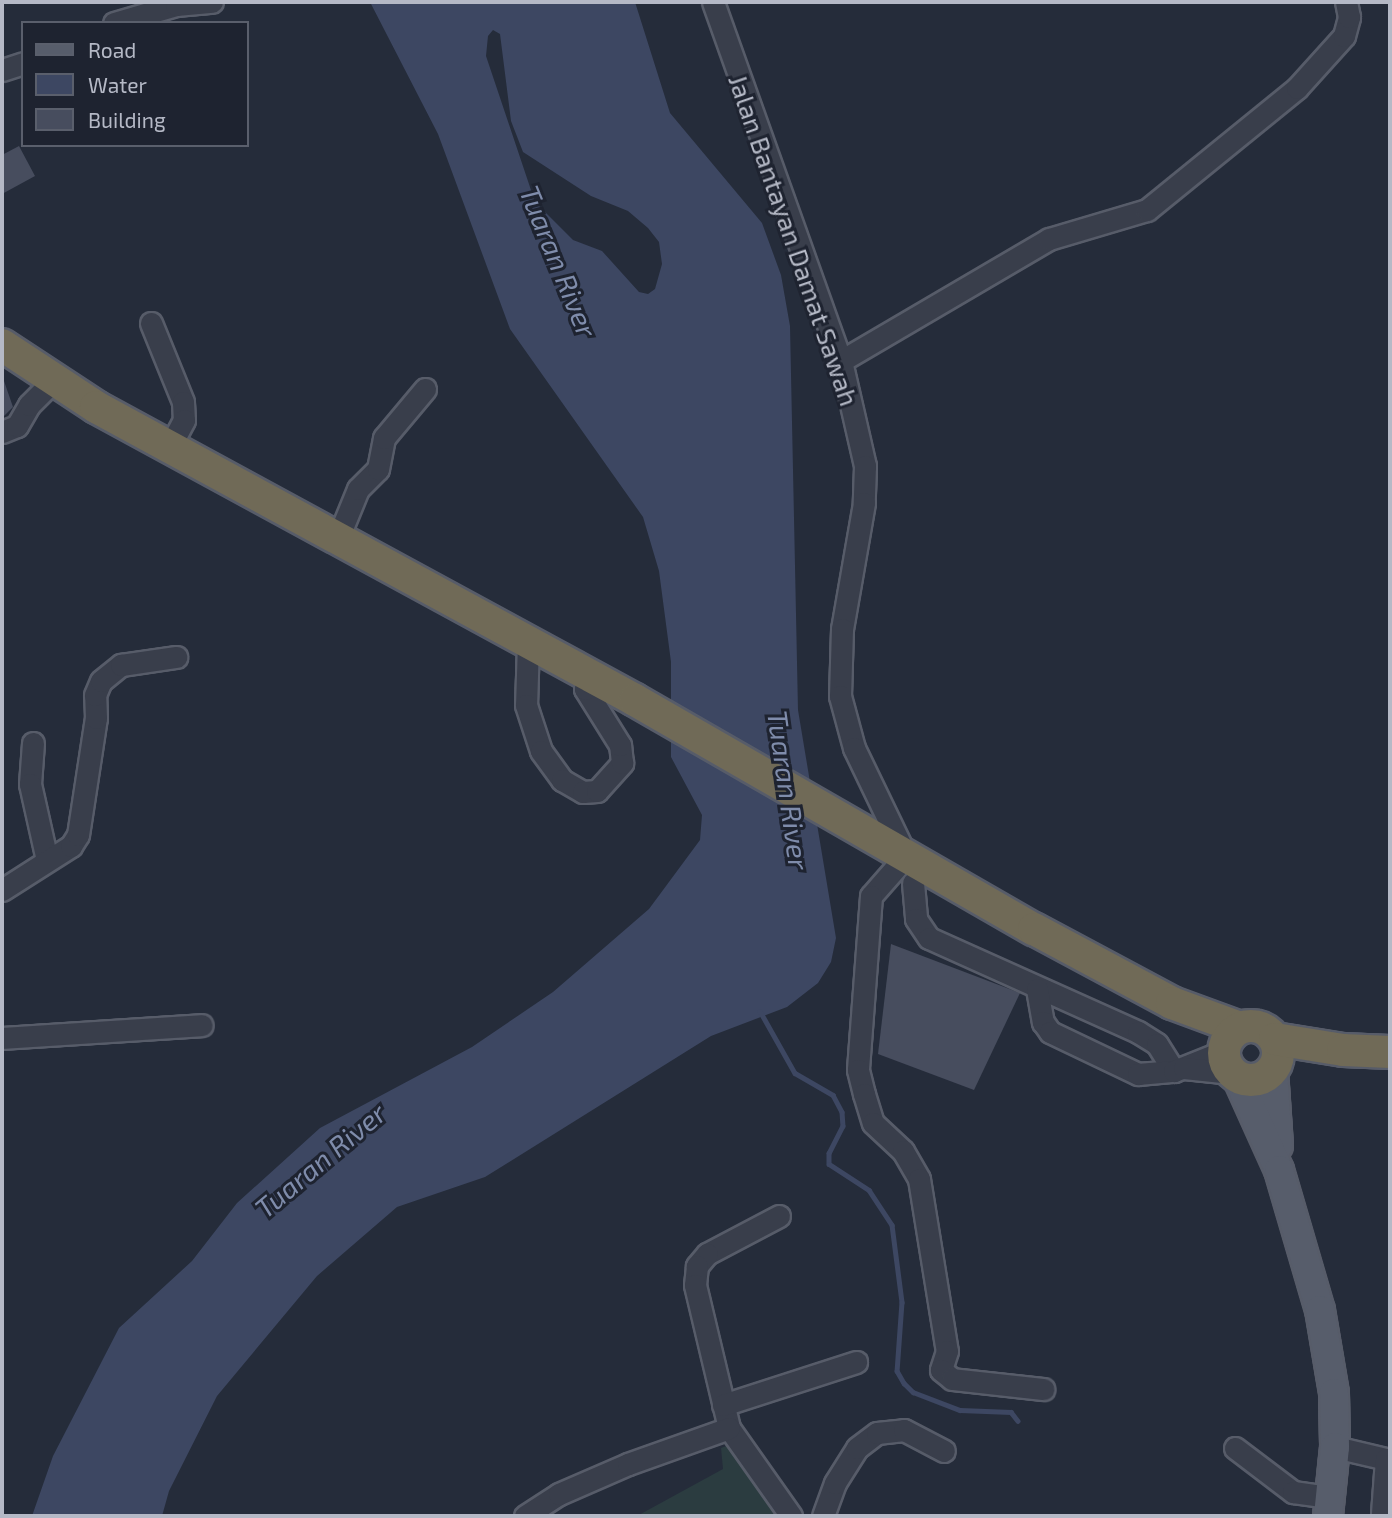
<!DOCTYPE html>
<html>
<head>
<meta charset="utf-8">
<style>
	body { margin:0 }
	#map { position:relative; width:1392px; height:1518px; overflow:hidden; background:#252c3a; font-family:"Exo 2",sans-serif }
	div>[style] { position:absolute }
	.green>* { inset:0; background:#2b3c40 }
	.water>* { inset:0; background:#3d4762 }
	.stream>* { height:4.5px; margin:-2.25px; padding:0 2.25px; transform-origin:2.25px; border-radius:2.25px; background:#3d4762 }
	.building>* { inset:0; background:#474d5e }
	.roads { filter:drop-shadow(2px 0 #575c69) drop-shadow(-2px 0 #575c69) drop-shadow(0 2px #575c69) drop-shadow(0 -2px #575c69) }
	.minor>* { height:21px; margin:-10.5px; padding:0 10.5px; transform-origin:10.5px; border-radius:10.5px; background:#393e4b }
	.major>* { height:28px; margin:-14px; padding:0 14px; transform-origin:14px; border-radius:14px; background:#575d6b }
	.highway>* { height:32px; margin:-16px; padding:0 16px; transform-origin:16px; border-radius:16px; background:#706a57 }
	.highway>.ring { margin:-16px; padding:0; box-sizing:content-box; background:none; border:32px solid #706a57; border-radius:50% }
	span { translate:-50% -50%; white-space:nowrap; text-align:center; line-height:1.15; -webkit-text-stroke:6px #1e2330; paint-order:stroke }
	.street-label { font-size:26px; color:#b5b9c6 }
	.water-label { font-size:28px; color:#7f8cab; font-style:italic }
	.frame { position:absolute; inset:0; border:4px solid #b5b9c6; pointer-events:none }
	.legend { position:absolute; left:21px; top:21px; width:228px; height:126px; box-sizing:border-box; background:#1e2330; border:2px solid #5a5f6c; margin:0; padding:9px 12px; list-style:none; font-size:21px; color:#b5b9c6 }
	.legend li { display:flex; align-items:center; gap:14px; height:35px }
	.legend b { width:35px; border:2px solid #5a5f6c }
</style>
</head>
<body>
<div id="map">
	<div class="green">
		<i style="clip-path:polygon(734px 1443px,785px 1516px,637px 1516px,723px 1469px,721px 1448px)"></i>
	</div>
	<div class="water">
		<i style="clip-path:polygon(evenodd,370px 2px,635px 2px,670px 113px,762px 223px,781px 275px,790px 326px,798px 710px,836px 938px,831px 962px,818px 983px,787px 1007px,711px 1036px,485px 1177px,397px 1207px,317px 1276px,217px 1396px,169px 1491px,162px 1516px,32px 1516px,53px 1456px,119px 1328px,192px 1261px,237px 1203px,320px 1128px,472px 1047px,553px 992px,649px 909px,700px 840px,702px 815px,671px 757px,671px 662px,659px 571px,643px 517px,510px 329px,438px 134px,370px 2px,493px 30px,500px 34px,511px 121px,523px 152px,591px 196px,628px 211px,648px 228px,659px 242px,662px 264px,655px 289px,648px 294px,639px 292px,602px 251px,573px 240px,535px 202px,486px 56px,488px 36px,493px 30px)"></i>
	</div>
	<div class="stream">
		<i style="left:760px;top:1011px;width:71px;rotate:60.6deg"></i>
		<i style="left:795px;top:1073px;width:44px;rotate:30.1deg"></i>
		<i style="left:833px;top:1095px;width:19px;rotate:62deg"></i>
		<i style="left:842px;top:1112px;width:14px;rotate:86deg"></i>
		<i style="left:843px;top:1126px;width:30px;rotate:117deg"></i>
		<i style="left:829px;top:1153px;width:11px;rotate:90deg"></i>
		<i style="left:829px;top:1164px;width:48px;rotate:33deg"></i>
		<i style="left:869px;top:1190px;width:42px;rotate:56.7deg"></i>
		<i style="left:892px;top:1225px;width:78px;rotate:82.6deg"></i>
		<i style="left:902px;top:1302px;width:69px;rotate:94.1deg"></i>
		<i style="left:897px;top:1371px;width:14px;rotate:60deg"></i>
		<i style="left:904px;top:1383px;width:13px;rotate:45deg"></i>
		<i style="left:913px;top:1392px;width:50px;rotate:21deg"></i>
		<i style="left:960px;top:1410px;width:51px;rotate:2.2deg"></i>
		<i style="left:1011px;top:1412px;width:11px;rotate:52deg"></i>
	</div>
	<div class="building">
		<i style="clip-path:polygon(19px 146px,35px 176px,2px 194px,2px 155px)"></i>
		<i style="clip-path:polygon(4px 381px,13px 407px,2px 418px,2px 382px)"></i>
		<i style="clip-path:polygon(891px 944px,1020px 993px,974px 1090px,878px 1054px)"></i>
	</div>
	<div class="roads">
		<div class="minor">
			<i style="left:713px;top:2px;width:381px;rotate:70.4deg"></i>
			<i style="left:841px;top:361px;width:108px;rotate:77.1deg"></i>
			<i style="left:865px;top:466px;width:37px;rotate:92deg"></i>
			<i style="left:864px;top:503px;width:128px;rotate:99.9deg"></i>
			<i style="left:842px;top:629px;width:67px;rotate:91.7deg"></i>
			<i style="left:840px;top:696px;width:54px;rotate:74.9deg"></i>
			<i style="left:854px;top:748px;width:120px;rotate:64.3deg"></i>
			<i style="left:906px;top:856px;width:53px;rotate:131.2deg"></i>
			<i style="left:871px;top:896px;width:174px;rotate:94.3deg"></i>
			<i style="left:858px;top:1070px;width:25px;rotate:76deg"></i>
			<i style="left:864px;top:1094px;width:30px;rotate:73deg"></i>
			<i style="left:873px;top:1123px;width:41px;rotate:43deg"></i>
			<i style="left:903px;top:1151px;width:32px;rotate:60deg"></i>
			<i style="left:919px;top:1179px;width:174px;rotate:80.8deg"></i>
			<i style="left:947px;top:1351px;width:20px;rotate:108deg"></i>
			<i style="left:941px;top:1370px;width:14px;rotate:39deg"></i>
			<i style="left:952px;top:1379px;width:92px;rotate:6.3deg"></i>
			<i style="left:114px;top:23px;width:65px;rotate:-16.2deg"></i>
			<i style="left:176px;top:5px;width:36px;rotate:-5deg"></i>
			<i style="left:2px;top:70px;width:22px;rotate:-18deg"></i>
			<i style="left:151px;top:323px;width:85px;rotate:67.9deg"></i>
			<i style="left:183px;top:402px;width:18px;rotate:87deg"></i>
			<i style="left:184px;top:420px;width:30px;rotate:118deg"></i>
			<i style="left:841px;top:361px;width:241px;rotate:-30.4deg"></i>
			<i style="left:1049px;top:239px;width:102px;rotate:-16.5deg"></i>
			<i style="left:1147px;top:210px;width:193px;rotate:-39.1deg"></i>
			<i style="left:1297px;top:88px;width:70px;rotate:-47.9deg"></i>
			<i style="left:1344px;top:36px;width:20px;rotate:-75deg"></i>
			<i style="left:1349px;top:17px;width:15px;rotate:-101deg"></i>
			<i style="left:2px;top:432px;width:16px;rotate:-22deg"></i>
			<i style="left:17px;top:426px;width:24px;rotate:-60deg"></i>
			<i style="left:29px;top:405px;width:34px;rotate:-45deg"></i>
			<i style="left:338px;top:538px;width:53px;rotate:-67.8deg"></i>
			<i style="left:358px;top:489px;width:28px;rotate:-45deg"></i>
			<i style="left:378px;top:469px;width:32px;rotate:-79deg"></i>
			<i style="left:384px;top:438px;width:64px;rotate:-50.1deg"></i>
			<i style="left:528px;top:643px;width:62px;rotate:91.8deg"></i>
			<i style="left:526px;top:705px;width:48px;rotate:71.9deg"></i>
			<i style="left:541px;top:751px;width:36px;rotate:54deg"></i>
			<i style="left:562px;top:780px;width:24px;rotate:30deg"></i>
			<i style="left:583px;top:792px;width:14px;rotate:-4deg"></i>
			<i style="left:597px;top:791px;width:38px;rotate:-48deg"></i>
			<i style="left:622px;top:763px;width:18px;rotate:-96deg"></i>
			<i style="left:620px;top:745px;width:66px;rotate:-122deg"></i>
			<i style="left:585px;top:689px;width:15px;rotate:-74deg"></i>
			<i style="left:33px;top:743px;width:41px;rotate:94.2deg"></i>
			<i style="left:30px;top:784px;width:78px;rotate:77.4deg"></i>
			<i style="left:913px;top:883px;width:36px;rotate:85deg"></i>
			<i style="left:916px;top:919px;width:23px;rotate:56deg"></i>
			<i style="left:929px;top:938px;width:229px;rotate:24.2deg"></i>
			<i style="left:1138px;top:1032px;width:22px;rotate:32deg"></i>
			<i style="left:1157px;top:1044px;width:32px;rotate:58deg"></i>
			<i style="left:2px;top:890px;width:82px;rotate:-32.5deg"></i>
			<i style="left:71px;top:846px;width:13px;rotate:-58deg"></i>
			<i style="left:78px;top:835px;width:118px;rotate:-81.3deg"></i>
			<i style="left:96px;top:718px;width:23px;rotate:-92deg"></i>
			<i style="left:95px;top:695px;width:15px;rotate:-67deg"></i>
			<i style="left:101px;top:681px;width:26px;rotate:-39deg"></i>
			<i style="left:121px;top:665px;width:56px;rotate:-8.3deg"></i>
			<i style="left:1037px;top:989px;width:34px;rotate:80deg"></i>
			<i style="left:1043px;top:1022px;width:12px;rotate:55deg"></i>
			<i style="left:1050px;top:1032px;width:98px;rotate:25.5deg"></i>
			<i style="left:1138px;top:1074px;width:36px;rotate:-5deg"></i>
			<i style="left:1174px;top:1071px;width:54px;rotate:-21.8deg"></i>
			<i style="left:2px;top:1038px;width:200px;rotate:-3.7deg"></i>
			<i style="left:1184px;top:1068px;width:48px;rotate:5.9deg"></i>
			<i style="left:779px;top:1216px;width:81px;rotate:152.2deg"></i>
			<i style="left:707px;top:1254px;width:16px;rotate:130deg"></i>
			<i style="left:697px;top:1266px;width:19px;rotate:96deg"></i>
			<i style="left:695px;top:1285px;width:147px;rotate:76.6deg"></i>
			<i style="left:729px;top:1428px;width:108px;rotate:54.8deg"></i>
			<i style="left:723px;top:1405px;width:140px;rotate:-17.9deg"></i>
			<i style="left:1335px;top:1447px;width:52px;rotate:13.2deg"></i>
			<i style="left:1386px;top:1459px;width:55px;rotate:94.2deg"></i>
			<i style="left:1235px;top:1448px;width:73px;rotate:37.2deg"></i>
			<i style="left:1293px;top:1492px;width:37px;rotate:8deg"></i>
			<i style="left:525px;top:1516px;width:40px;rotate:-32.9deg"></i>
			<i style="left:559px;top:1494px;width:75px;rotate:-23.5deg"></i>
			<i style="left:628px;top:1464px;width:107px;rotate:-19.6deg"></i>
			<i style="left:823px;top:1516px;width:35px;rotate:-70deg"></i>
			<i style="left:835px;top:1483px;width:41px;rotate:-57.8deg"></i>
			<i style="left:857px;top:1448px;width:25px;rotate:-37deg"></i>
			<i style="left:877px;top:1433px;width:27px;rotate:-6deg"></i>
			<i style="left:904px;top:1430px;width:45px;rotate:27.7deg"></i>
		</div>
		<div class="major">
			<i style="left:1273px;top:1070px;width:76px;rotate:86.2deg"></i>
			<i style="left:1237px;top:1077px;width:102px;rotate:65.7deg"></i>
			<i style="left:1279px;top:1170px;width:146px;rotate:73.7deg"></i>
			<i style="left:1320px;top:1310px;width:84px;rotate:80.4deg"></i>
			<i style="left:1334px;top:1393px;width:54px;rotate:88.9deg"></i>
			<i style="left:1335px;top:1447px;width:69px;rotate:95.8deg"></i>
		</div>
		<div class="highway">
			<i style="left:2px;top:345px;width:113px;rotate:33.4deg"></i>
			<i style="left:96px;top:407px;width:613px;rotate:28.53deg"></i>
			<i style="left:635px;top:700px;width:460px;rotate:29.9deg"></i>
			<i style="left:1034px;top:929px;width:157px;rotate:28.2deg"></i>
			<i style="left:1172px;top:1003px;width:72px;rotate:20.2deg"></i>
			<i class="ring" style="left:1224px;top:1026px;width:22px;height:22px"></i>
			<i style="left:1275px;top:1039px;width:69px;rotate:9.2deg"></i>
			<i style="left:1343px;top:1050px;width:47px;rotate:2.4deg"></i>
		</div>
	</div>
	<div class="street-label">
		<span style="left:794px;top:240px;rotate:71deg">Jalan Bantayan Damat Sawah</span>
	</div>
	<div class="water-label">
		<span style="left:559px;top:261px;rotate:68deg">Tuaran River</span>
		<span style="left:789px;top:790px;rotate:82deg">Tuaran River</span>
		<span style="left:320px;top:1160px;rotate:-40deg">Tuaran River</span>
	</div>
	<div class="frame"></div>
	<ul class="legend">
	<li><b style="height:9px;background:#575d6b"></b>Road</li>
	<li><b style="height:19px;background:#3d4762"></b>Water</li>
	<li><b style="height:19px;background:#474d5e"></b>Building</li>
	</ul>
</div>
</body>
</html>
